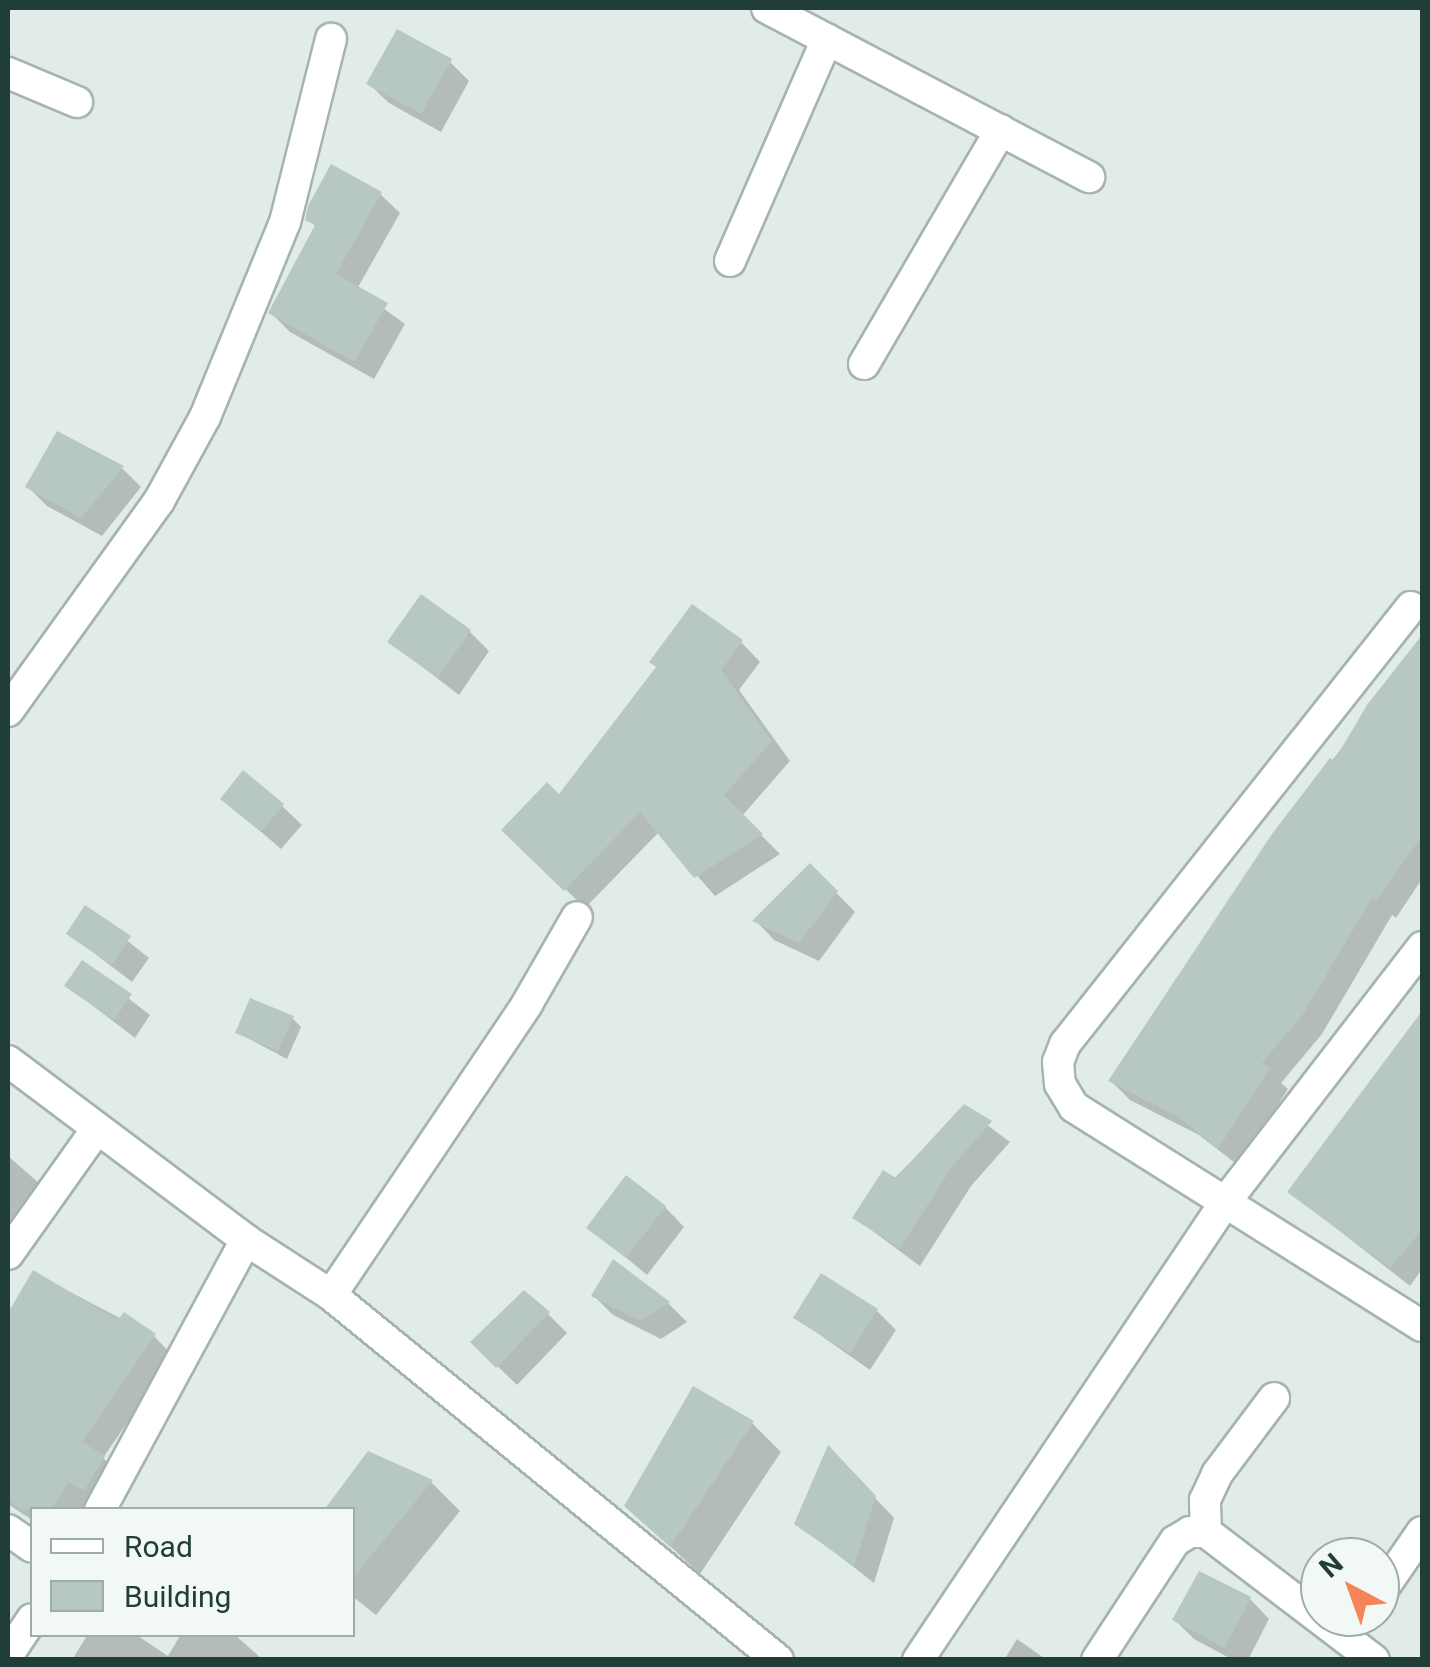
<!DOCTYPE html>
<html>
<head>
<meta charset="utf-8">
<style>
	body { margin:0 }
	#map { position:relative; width:1430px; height:1667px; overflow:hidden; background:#e1ece8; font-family:Roboto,sans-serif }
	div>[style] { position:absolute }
	.shadow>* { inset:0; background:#0003 }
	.building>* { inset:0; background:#b7c7c1 }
	.roads { filter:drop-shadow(2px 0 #a4b4af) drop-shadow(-2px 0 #a4b4af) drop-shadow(0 2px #a4b4af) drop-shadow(0 -2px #a4b4af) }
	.minor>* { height:30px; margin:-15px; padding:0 15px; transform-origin:15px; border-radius:15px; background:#fff }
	span { translate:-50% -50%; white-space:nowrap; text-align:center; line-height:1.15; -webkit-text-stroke:9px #f2f8f5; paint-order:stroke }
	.frame { position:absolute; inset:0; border:10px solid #213d37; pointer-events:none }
	.legend { position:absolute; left:30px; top:1507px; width:325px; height:130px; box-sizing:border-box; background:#f2f8f5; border:2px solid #9eada9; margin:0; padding:12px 18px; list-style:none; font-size:30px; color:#213d37 }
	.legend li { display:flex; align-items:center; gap:20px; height:50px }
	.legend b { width:50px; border:2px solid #9eada9 }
	.north { position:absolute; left:1300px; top:1537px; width:100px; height:100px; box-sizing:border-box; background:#f2f8f5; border:2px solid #9eada9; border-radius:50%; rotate:319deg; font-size:28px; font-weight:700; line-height:40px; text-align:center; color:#213d37 }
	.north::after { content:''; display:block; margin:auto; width:35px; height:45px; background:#f38558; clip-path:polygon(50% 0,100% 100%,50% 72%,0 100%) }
</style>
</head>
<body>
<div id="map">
	<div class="shadow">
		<i style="clip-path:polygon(450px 62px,469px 81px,441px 132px,389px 103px,369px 84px)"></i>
		<i style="clip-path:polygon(380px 194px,400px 213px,357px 289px,405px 324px,374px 379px,290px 332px,271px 313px,317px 228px,308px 219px)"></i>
		<i style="clip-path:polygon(122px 468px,141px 487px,102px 536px,47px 506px,28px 487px)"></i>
		<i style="clip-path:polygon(470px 632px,489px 651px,459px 695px,390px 642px)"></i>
		<i style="clip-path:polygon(741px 642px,760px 662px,739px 690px,790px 761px,742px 816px,780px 854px,715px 896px,659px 832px,585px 908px,504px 830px,560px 798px)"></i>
		<i style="clip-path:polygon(1422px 644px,1422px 879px,1396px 918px,1392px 915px,1322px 1034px,1281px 1083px,1288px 1089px,1239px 1166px,1199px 1135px,1130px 1100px,1111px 1081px,1274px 836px)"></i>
		<i style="clip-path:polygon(223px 799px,282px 806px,302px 825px,281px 849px)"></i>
		<i style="clip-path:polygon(810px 866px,855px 912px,819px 961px,774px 940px,756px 921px)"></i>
		<i style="clip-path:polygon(86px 908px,149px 958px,132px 982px,69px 934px)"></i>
		<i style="clip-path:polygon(83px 963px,150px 1015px,135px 1038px,67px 986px)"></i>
		<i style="clip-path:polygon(1422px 1014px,1422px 1269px,1410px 1286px,1290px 1192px)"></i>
		<i style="clip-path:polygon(292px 1018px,301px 1027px,287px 1059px,238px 1033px)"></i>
		<i style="clip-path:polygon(964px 1108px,1010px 1142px,971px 1186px,920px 1266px,855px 1218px)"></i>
		<i style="clip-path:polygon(8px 1156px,48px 1191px,8px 1243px)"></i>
		<i style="clip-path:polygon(665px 1207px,684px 1227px,647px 1275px,589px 1227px)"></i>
		<i style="clip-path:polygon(613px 1263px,669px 1304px,687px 1322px,661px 1339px,613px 1315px,594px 1296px)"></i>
		<i style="clip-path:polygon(34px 1273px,154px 1336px,173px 1356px,103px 1458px,123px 1477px,83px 1510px,32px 1510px,32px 1520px,8px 1504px,8px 1314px)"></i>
		<i style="clip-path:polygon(877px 1311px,896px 1330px,870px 1370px,796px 1318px)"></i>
		<i style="clip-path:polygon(548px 1314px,567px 1333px,517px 1385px,473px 1342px)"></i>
		<i style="clip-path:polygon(752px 1423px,781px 1452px,700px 1574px,627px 1506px)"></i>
		<i style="clip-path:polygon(369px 1454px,431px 1482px,460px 1511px,376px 1615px,352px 1596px,352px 1510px)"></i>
		<i style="clip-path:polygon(847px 1468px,894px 1518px,874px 1583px,797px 1523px)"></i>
		<i style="clip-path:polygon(1250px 1599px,1269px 1619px,1248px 1660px,1233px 1660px,1194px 1639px,1175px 1620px)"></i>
		<i style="clip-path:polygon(88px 1634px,135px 1634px,168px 1656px,181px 1634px,234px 1634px,262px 1659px,72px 1660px)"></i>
		<i style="clip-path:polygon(1017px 1639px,1047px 1660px,1004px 1660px)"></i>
	</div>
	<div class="building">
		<i style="clip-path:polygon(397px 29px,452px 59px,421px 114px,366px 84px)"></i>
		<i style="clip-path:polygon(331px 164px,382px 192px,336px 274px,388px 303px,354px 362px,268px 313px,315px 225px,305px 220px,308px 206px)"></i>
		<i style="clip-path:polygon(57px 431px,124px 466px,81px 518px,25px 487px)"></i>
		<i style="clip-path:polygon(421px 594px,471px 630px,438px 678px,387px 642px)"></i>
		<i style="clip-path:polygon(692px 604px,743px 640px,721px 670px,772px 741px,724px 795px,763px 834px,694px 878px,640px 812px,564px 891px,501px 830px,547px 782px,559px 794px,656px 667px,649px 662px)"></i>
		<i style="clip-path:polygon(1422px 635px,1422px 836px,1376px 901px,1372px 898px,1303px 1014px,1262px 1063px,1270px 1068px,1218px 1149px,1177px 1116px,1108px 1081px,1272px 834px,1330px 758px,1334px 761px,1367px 705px)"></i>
		<i style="clip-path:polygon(243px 770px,284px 804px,261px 832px,220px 799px)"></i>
		<i style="clip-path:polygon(810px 863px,838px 891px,799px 943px,752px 921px)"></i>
		<i style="clip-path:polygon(85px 905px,131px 936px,112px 965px,66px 934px)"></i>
		<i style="clip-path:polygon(82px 960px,132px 994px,114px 1020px,64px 986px)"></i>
		<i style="clip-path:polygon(250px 998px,294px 1016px,278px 1051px,235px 1033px)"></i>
		<i style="clip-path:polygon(1422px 1011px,1422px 1230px,1390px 1268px,1287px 1192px)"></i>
		<i style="clip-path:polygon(964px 1104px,992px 1121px,952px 1167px,900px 1248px,852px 1218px,883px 1170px,896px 1178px)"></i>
		<i style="clip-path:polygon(626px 1175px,666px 1206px,626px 1258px,586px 1228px)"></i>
		<i style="clip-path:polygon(613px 1259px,670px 1302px,640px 1321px,591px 1296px)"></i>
		<i style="clip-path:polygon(33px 1270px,118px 1320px,124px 1312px,156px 1334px,82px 1442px,105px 1456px,84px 1491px,69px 1482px,51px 1510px,22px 1510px,8px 1500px,8px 1313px)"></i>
		<i style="clip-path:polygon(821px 1273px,878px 1309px,850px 1353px,793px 1318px)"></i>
		<i style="clip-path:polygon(524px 1290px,550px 1312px,496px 1368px,470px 1342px)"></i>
		<i style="clip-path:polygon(693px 1386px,754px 1421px,670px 1547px,624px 1506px)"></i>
		<i style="clip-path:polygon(828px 1445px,876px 1496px,854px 1566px,794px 1524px)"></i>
		<i style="clip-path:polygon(368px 1451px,433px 1480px,352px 1579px,352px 1510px,324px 1510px)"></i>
		<i style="clip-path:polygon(1199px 1571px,1251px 1597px,1225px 1648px,1172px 1620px)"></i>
	</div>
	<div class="roads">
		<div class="minor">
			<i style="left:767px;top:8px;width:364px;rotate:27.7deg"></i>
			<i style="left:8px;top:73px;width:75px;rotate:22.8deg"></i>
			<i style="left:730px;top:261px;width:242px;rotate:-66.4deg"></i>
			<i style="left:864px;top:364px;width:271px;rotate:-59.7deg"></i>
			<i style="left:1411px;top:607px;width:557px;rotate:128.37deg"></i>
			<i style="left:1065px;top:1044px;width:19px;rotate:111deg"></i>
			<i style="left:1058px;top:1062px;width:22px;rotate:85deg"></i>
			<i style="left:1060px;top:1084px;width:27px;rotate:59deg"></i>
			<i style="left:1074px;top:1107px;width:411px;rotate:32.2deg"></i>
			<i style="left:8px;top:711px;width:259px;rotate:-54.3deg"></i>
			<i style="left:159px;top:501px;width:96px;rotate:-61.3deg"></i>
			<i style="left:205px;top:417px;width:211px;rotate:-67.7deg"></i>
			<i style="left:285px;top:222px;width:189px;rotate:-75.9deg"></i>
			<i style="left:8px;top:1061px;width:298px;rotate:36.9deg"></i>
			<i style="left:246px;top:1240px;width:101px;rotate:32.9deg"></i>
			<i style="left:331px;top:1295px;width:577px;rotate:39.23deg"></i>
			<i style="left:8px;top:1254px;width:152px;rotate:-54.6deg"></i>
			<i style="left:331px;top:1295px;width:351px;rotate:-56deg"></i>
			<i style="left:527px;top:1004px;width:100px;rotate:-60.1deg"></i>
			<i style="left:100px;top:1510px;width:307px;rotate:-61.6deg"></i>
			<i style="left:8px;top:1530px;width:29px;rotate:35deg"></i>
			<i style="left:1206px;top:1532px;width:32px;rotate:-92deg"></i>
			<i style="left:1205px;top:1500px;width:29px;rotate:-65deg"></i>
			<i style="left:1217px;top:1474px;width:95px;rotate:-53.1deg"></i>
			<i style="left:1380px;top:1593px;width:74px;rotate:-55.5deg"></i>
			<i style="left:8px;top:1655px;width:43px;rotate:-56.3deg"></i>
			<i style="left:918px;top:1660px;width:553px;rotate:-56.14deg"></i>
			<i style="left:1226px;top:1201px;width:321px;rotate:-52.3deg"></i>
			<i style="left:1097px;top:1660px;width:142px;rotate:-56.8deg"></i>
			<i style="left:1175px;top:1541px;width:17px;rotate:-31deg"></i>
			<i style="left:1190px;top:1532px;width:16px"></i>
			<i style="left:1206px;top:1532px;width:211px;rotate:37.3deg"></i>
		</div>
	</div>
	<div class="frame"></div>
	<ul class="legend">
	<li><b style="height:12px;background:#fff"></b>Road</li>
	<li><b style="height:28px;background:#b7c7c1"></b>Building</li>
	</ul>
	<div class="north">N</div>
</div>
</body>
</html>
